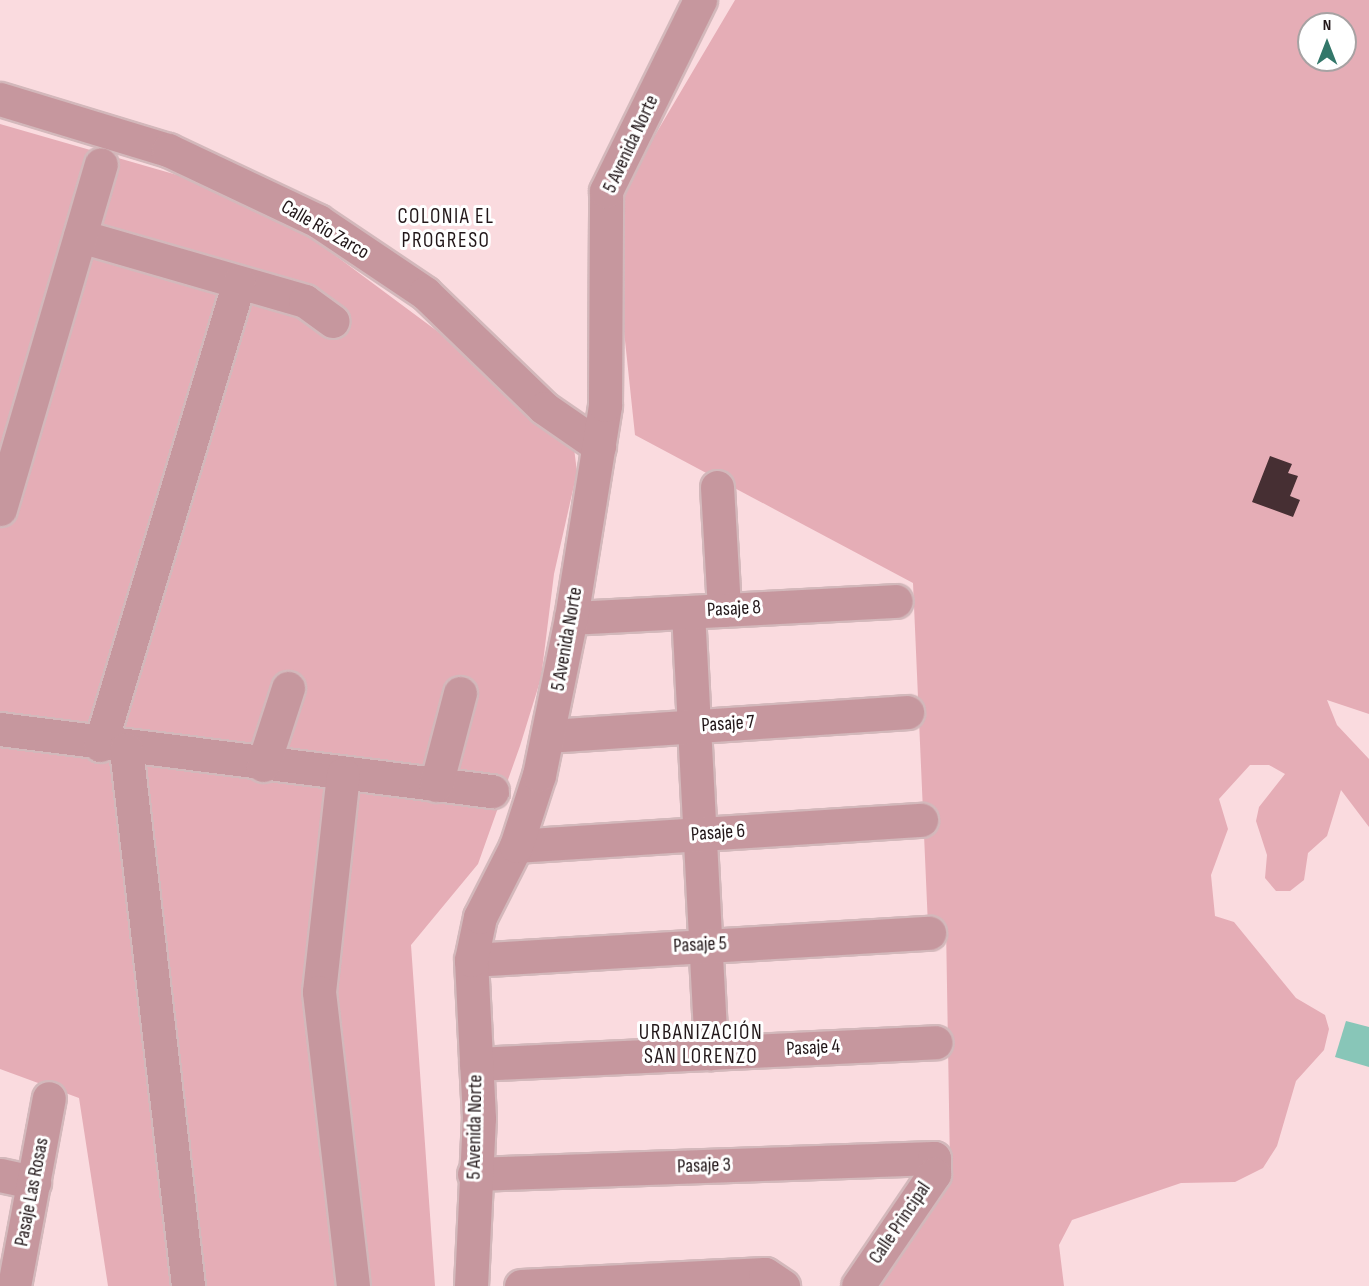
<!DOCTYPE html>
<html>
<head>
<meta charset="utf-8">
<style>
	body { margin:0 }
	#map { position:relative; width:1369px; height:1286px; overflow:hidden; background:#fadbdf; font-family:"Sofia Sans Condensed",sans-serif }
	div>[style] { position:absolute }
	.green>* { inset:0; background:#e5adb6 }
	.water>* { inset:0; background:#88c6b8 }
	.building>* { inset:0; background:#462f33 }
	.roads { filter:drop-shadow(2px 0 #d3b8bb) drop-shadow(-2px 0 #d3b8bb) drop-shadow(0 2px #d3b8bb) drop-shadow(0 -2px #d3b8bb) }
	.minor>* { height:33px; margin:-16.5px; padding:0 16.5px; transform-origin:16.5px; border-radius:16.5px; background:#c6979e }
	span { translate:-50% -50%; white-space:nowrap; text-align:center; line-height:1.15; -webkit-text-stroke:6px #fff; paint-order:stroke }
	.street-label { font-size:20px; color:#221719 }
	.neighbourhood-label { font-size:21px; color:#221719; letter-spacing:1.5px }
	.north { position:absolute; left:1297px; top:12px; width:60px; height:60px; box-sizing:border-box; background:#fff; border:2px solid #a7a2a3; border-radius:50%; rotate:0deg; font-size:16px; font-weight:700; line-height:24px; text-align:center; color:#221719 }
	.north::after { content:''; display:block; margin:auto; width:21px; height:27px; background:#33776a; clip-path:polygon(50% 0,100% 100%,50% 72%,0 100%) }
</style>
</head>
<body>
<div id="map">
	<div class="green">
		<i style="clip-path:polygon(evenodd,735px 0,1369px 0,1369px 714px,1327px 700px,1337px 725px,1369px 759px,1369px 827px,1341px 790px,1327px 836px,1308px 853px,1304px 880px,1290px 891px,1276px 891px,1265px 878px,1267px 855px,1256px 821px,1259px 807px,1285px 774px,1269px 765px,1250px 765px,1219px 799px,1228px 829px,1211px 875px,1215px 916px,1234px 922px,1296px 998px,1325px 1015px,1329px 1029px,1324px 1050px,1296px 1081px,1277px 1146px,1263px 1168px,1235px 1182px,1181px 1183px,1072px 1220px,1059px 1245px,1064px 1286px,875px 1286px,950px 1165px,946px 926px,928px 926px,913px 583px,635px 435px,615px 246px,622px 191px,735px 0,1309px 24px,1345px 24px,1345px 60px,1309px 60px,1309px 24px)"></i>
		<i style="clip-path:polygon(0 124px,198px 181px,301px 230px,495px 374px,574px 448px,577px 472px,554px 574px,541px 678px,520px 746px,478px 864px,411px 945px,435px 1286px,108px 1286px,79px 1098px,0 1069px)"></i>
	</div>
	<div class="water">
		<i style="clip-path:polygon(1346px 1021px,1369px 1027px,1369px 1067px,1335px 1057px)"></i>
	</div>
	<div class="building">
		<i style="clip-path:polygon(1270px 456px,1292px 464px,1288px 473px,1298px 476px,1290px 496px,1300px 500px,1293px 517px,1252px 502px)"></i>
	</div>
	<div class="roads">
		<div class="minor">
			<i style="left:0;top:99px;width:176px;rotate:16.9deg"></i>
			<i style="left:168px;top:150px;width:166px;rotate:25.3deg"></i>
			<i style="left:318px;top:221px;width:129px;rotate:33.9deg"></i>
			<i style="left:425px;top:293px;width:165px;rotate:44deg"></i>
			<i style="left:544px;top:408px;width:67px;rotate:34.6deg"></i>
			<i style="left:80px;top:236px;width:234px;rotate:16.1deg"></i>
			<i style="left:305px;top:301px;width:34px;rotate:36deg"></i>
			<i style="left:717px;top:487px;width:123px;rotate:86.7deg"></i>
			<i style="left:0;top:509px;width:359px;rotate:-73.7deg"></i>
			<i style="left:688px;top:612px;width:442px;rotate:87deg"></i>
			<i style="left:571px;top:618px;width:325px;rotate:-3deg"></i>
			<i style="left:0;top:729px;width:496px;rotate:7.2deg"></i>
			<i style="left:548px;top:736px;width:360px;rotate:-3.8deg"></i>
			<i style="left:100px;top:745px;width:483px;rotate:-73.3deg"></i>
			<i style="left:126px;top:749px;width:541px;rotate:83.41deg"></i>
			<i style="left:263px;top:765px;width:81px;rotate:-72deg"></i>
			<i style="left:343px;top:774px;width:219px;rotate:96.3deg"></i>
			<i style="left:319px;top:992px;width:296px;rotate:83.4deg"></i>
			<i style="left:436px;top:785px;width:95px;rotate:-75.4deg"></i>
			<i style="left:516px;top:846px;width:406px;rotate:-3.7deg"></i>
			<i style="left:471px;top:960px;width:459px;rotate:-3.4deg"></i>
			<i style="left:476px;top:1064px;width:460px;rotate:-2.7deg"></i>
			<i style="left:474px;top:1174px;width:460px;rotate:-2deg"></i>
			<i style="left:934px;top:1158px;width:16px;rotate:90deg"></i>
			<i style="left:934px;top:1174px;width:135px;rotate:124.2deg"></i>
			<i style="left:0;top:1175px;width:35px;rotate:12deg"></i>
			<i style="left:14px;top:1286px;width:191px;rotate:-79.5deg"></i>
			<i style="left:471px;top:1286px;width:168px;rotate:-87.3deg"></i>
			<i style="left:479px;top:1118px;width:158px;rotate:-92.9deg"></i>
			<i style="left:471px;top:960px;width:44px;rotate:-78.2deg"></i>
			<i style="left:480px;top:917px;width:80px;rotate:-63.1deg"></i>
			<i style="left:516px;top:846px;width:75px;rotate:-72.1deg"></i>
			<i style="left:539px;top:775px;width:160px;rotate:-78.5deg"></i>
			<i style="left:571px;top:618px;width:216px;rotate:-80.9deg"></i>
			<i style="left:605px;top:405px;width:214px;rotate:-89.7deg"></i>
			<i style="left:606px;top:191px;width:213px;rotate:-63.8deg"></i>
			<i style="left:521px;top:1286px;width:244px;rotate:-2.8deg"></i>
			<i style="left:765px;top:1274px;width:22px;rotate:34deg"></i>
		</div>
	</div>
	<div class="street-label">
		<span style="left:631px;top:144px;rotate:-65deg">5 Avenida Norte</span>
		<span style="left:325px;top:230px;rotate:30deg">Calle Río Zarco</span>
		<span style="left:734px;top:609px;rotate:-3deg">Pasaje 8</span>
		<span style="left:567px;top:639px;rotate:-80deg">5 Avenida Norte</span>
		<span style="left:728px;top:724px;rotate:-4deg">Pasaje 7</span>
		<span style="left:718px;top:833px;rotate:-4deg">Pasaje 6</span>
		<span style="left:700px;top:945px;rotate:-3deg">Pasaje 5</span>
		<span style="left:813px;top:1048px;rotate:-3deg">Pasaje 4</span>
		<span style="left:475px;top:1127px;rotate:-89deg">5 Avenida Norte</span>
		<span style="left:704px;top:1166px;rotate:-2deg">Pasaje 3</span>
		<span style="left:32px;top:1192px;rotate:-79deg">Pasaje Las Rosas</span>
		<span style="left:900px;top:1223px;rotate:-56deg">Calle Principal</span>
	</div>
	<div class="neighbourhood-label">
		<span style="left:446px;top:229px">COLONIA EL<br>PROGRESO</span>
		<span style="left:701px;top:1045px">URBANIZACIÓN<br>SAN LORENZO</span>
	</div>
	<div class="north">N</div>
</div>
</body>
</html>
